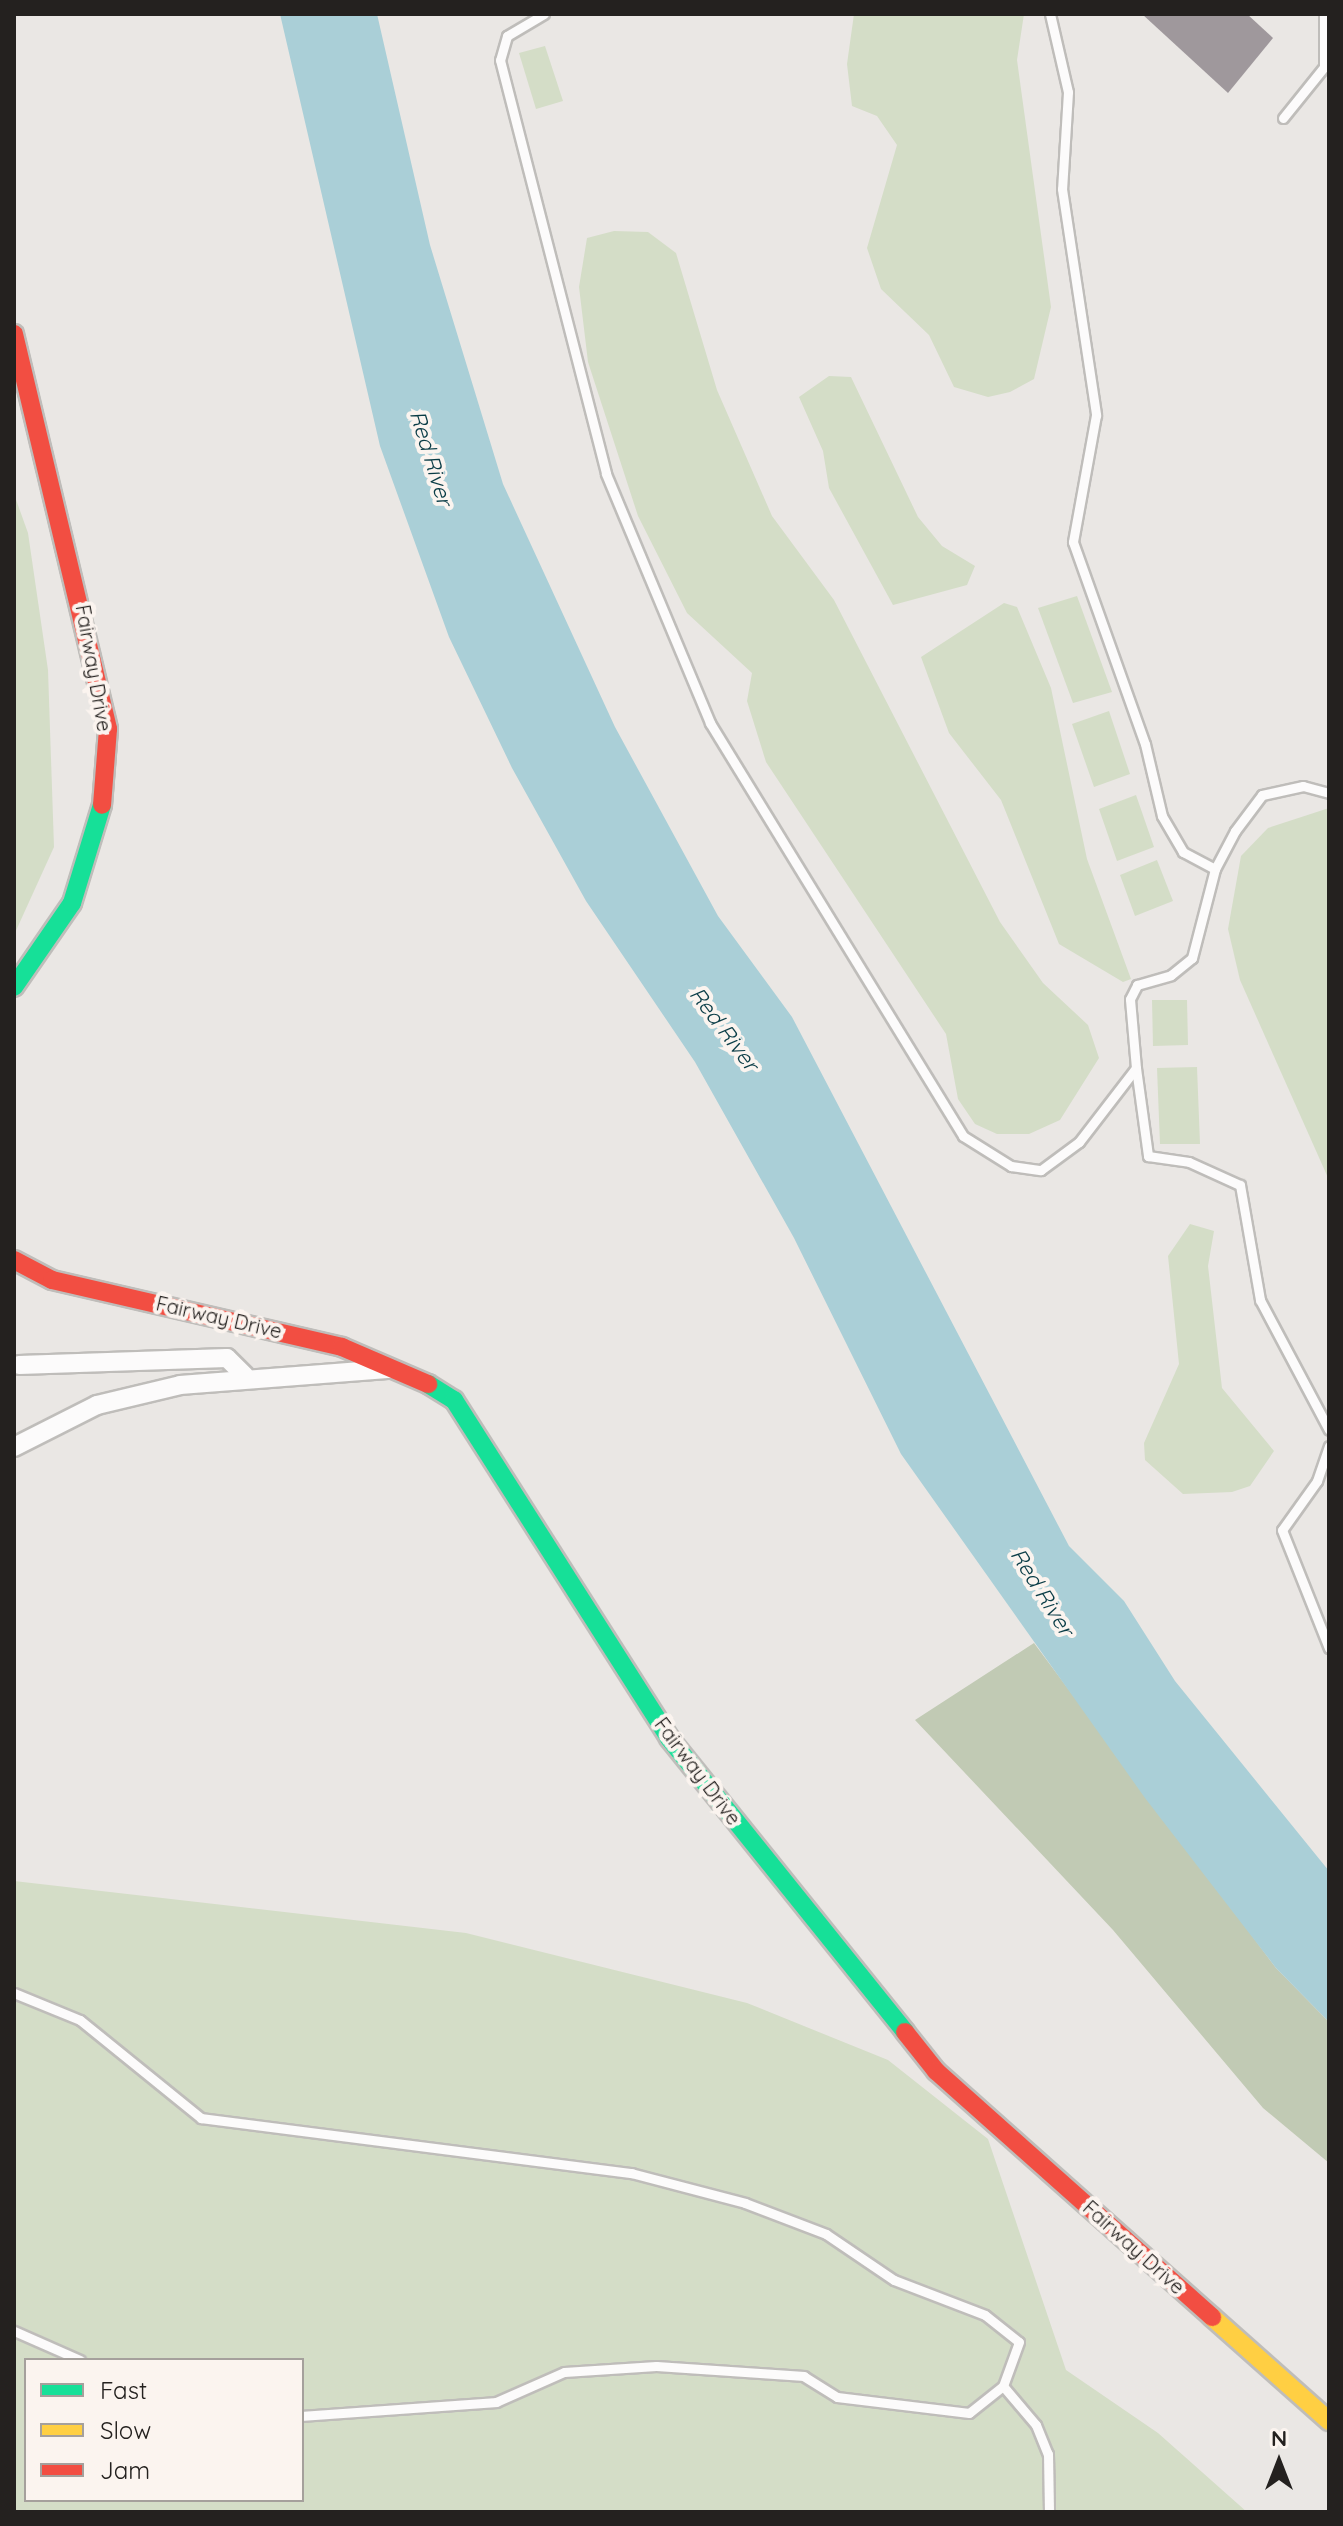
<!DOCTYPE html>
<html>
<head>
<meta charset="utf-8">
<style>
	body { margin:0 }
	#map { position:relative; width:1343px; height:2526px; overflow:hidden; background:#eae7e4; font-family:Quicksand,sans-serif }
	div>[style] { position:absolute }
	.green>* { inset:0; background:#d4ddc7 }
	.forest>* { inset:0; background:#c1cab4 }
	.water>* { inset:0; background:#aacfd7 }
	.building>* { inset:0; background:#9f989c }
	.roads { filter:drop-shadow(2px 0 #bfbdba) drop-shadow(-2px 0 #bfbdba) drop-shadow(0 2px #bfbdba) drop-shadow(0 -2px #bfbdba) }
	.lane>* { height:9px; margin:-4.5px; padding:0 4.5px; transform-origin:4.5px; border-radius:4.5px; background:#fcfbfb }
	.street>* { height:18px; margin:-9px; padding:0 9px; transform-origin:9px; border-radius:9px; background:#fcfbfb }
	.fast>* { height:18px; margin:-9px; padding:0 9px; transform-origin:9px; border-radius:9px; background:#16e098 }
	.slow>* { height:18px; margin:-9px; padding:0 9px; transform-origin:9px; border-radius:9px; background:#ffcf43 }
	.jam>* { height:18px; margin:-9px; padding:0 9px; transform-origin:9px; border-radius:9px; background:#f24e42 }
	span { translate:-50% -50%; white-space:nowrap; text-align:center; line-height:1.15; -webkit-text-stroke:8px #fbf4ef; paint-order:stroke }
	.street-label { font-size:20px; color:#24211f }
	.water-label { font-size:22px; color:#093c46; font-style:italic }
	.frame { position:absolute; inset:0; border:16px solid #24211f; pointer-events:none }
	.legend { position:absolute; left:24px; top:2358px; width:280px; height:144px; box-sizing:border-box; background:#fbf4ef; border:2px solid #a5a09c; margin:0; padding:10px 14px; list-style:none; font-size:24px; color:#24211f }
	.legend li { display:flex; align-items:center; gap:16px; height:40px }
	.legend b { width:40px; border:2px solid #a5a09c }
	.north { position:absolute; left:1239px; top:2422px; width:80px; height:80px; -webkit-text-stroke:6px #fbf4ef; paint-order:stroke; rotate:0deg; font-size:22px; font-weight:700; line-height:32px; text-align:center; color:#24211f }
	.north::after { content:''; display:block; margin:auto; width:28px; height:36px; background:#24211f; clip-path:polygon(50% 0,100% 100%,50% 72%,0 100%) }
</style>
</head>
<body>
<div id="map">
	<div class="green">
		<i style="clip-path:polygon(854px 14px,1024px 14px,1017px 60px,1051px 307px,1034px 379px,1010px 392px,988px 397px,954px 387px,929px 335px,881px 289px,867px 248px,897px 145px,877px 116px,852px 106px,847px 64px)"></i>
		<i style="clip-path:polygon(545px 46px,563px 101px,536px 109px,519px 53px)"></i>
		<i style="clip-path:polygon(614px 231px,648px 232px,676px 253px,717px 390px,772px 516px,834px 600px,1000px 922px,1043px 983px,1088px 1025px,1099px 1058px,1060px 1120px,1029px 1134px,997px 1134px,975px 1124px,958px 1099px,946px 1034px,766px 762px,747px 701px,752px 673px,687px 613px,638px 516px,588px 362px,579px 287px,587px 238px)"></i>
		<i style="clip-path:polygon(829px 376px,851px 377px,918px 517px,942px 546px,975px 566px,967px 585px,893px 605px,829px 488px,823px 451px,799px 397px)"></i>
		<i style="clip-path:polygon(14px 494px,28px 533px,48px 670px,54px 847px,14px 935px)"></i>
		<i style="clip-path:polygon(1077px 596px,1112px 692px,1073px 703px,1038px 608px)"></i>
		<i style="clip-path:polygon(1004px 603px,1017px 607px,1051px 688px,1087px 859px,1131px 979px,1123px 982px,1059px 944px,1001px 800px,949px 733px,921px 657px)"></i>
		<i style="clip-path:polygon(1109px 711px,1130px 774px,1094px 787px,1072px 724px)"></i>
		<i style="clip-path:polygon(1136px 795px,1154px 847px,1117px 861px,1099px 809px)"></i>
		<i style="clip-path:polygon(1329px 808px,1329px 1180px,1240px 980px,1228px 929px,1241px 856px,1268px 828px)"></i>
		<i style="clip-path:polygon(1157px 860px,1173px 901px,1135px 916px,1120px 875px)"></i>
		<i style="clip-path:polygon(1152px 1000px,1187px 1000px,1188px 1045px,1153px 1046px)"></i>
		<i style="clip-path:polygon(1197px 1067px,1200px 1144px,1160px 1144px,1157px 1068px)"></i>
		<i style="clip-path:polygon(1190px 1224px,1214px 1231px,1208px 1266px,1222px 1388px,1274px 1451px,1250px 1486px,1232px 1492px,1183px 1494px,1145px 1460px,1144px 1443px,1179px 1364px,1168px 1256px)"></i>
		<i style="clip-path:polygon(evenodd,14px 1881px,466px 1933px,747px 2003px,888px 2060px,988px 2139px,1066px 2370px,1158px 2433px,1247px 2512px,14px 2512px,14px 1881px,26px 2360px,302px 2360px,302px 2500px,26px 2500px,26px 2360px)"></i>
	</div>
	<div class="forest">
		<i style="clip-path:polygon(1034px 1643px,1276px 1968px,1329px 2022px,1329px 2163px,1263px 2108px,1113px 1930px,915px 1720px)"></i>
	</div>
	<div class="water">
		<i style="clip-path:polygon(280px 14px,377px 14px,430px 245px,503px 484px,615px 727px,718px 916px,792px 1017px,1069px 1546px,1124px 1601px,1175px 1681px,1329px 1871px,1329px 2022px,1276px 1968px,1145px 1798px,901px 1454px,794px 1238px,695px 1062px,586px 901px,512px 768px,449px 637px,380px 446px)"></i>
	</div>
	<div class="building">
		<i style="clip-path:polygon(1142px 14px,1247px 14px,1273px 38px,1228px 93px)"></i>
	</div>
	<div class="roads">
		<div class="lane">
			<i style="left:544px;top:14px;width:43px;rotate:149.3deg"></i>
			<i style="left:507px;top:36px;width:25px;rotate:106deg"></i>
			<i style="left:500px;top:60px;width:427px;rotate:75.6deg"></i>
			<i style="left:606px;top:474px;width:270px;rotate:67.3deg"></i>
			<i style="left:710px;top:723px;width:484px;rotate:58.5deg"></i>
			<i style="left:963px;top:1136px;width:57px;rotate:32deg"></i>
			<i style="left:1011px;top:1166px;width:30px;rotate:8deg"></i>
			<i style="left:1041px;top:1170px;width:47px;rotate:-36.4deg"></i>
			<i style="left:1079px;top:1142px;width:93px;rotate:-52.4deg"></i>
			<i style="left:1136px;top:1068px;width:69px;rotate:-95deg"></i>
			<i style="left:1130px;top:999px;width:16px;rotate:-63deg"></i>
			<i style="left:1137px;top:985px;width:35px;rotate:-16deg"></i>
			<i style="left:1171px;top:975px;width:27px;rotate:-39deg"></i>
			<i style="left:1192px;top:958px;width:92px;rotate:-75.5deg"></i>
			<i style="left:1215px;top:869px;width:43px;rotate:-62.2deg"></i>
			<i style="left:1235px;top:831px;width:45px;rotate:-53.1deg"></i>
			<i style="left:1262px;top:795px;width:42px;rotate:-12.4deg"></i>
			<i style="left:1303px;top:786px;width:27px;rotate:15deg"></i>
			<i style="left:1050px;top:14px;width:80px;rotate:77deg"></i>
			<i style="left:1068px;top:92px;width:97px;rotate:93.5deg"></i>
			<i style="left:1062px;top:189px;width:229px;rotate:81.4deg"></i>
			<i style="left:1096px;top:415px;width:129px;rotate:100.3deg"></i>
			<i style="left:1073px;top:542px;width:214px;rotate:70.4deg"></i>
			<i style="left:1145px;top:744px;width:74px;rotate:76.7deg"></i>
			<i style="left:1162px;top:816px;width:42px;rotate:59.7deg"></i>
			<i style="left:1183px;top:852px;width:36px;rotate:28deg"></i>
			<i style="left:1283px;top:118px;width:65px;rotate:-51.2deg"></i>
			<i style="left:1324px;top:67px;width:53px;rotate:-90deg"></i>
			<i style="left:1136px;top:1068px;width:89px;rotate:82.2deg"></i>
			<i style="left:1148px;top:1156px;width:41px;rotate:8.3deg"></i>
			<i style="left:1189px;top:1162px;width:56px;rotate:24.3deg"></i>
			<i style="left:1240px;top:1185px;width:117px;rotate:80.1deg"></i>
			<i style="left:1260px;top:1300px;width:147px;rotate:62deg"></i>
			<i style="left:1329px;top:1446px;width:37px;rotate:109deg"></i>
			<i style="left:1317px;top:1481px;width:60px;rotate:125.5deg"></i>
			<i style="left:1282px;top:1530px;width:127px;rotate:68.3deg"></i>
			<i style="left:14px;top:1993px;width:71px;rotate:22.2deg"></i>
			<i style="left:80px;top:2020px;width:156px;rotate:39deg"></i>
			<i style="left:201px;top:2118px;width:434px;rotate:7.3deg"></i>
			<i style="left:631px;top:2173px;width:118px;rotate:14.7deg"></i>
			<i style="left:745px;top:2203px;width:87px;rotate:20.9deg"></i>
			<i style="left:826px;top:2234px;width:82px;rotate:34.1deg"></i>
			<i style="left:894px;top:2280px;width:97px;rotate:21deg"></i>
			<i style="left:985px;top:2315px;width:43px;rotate:38.5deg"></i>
			<i style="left:1019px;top:2342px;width:47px;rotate:110deg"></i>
			<i style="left:1003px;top:2386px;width:43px;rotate:141.5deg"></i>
			<i style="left:969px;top:2413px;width:133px;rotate:-173.1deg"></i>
			<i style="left:837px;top:2397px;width:39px;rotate:-148deg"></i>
			<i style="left:804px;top:2376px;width:148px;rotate:-176.1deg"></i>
			<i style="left:656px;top:2366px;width:92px;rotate:176.3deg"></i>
			<i style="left:564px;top:2372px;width:74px;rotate:156.2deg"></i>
			<i style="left:496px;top:2402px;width:195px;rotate:175.9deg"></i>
			<i style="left:14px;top:2331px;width:72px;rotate:23.7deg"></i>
			<i style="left:1003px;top:2386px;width:51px;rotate:49.8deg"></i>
			<i style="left:1036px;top:2425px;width:31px;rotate:68deg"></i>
			<i style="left:1048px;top:2454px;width:58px;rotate:89deg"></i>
		</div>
		<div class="street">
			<i style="left:19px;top:1365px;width:208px;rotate:-1.9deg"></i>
			<i style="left:227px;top:1358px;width:25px;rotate:45deg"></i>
			<i style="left:14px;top:1447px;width:93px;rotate:-26.8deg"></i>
			<i style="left:97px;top:1405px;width:85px;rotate:-13.5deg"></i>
			<i style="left:180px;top:1385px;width:211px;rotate:-4.4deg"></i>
		</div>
		<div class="fast">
			<i style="left:14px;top:987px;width:102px;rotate:-55.4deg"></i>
			<i style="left:72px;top:903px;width:102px;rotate:-73deg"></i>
			<i style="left:428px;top:1384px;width:31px;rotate:32deg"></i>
			<i style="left:454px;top:1400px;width:401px;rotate:57.5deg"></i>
			<i style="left:669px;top:1738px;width:377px;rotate:51.2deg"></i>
		</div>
		<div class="slow">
			<i style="left:1212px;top:2317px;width:157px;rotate:41.6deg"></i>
		</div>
		<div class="jam">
			<i style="left:14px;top:334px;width:406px;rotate:76.6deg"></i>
			<i style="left:108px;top:729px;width:76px;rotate:94.5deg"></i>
			<i style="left:14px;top:1260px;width:43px;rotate:27.8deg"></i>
			<i style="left:52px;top:1280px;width:298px;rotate:13deg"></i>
			<i style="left:342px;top:1347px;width:94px;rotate:23.3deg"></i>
			<i style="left:905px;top:2032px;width:50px;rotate:51.5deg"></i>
			<i style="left:936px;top:2071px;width:370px;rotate:41.7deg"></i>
		</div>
	</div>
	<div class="street-label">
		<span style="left:94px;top:668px;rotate:80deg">Fairway Drive</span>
		<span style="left:219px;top:1317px;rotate:13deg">Fairway Drive</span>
		<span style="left:698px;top:1771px;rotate:53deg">Fairway Drive</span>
		<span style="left:1134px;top:2247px;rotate:42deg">Fairway Drive</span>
	</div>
	<div class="water-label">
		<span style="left:431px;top:458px;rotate:73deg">Red River</span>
		<span style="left:724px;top:1029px;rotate:53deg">Red River</span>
		<span style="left:1042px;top:1592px;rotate:58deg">Red River</span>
	</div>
	<div class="frame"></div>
	<ul class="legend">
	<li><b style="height:10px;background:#16e098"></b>Fast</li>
	<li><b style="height:10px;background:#ffcf43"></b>Slow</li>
	<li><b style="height:10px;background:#f24e42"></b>Jam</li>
	</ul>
	<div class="north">N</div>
</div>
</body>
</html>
